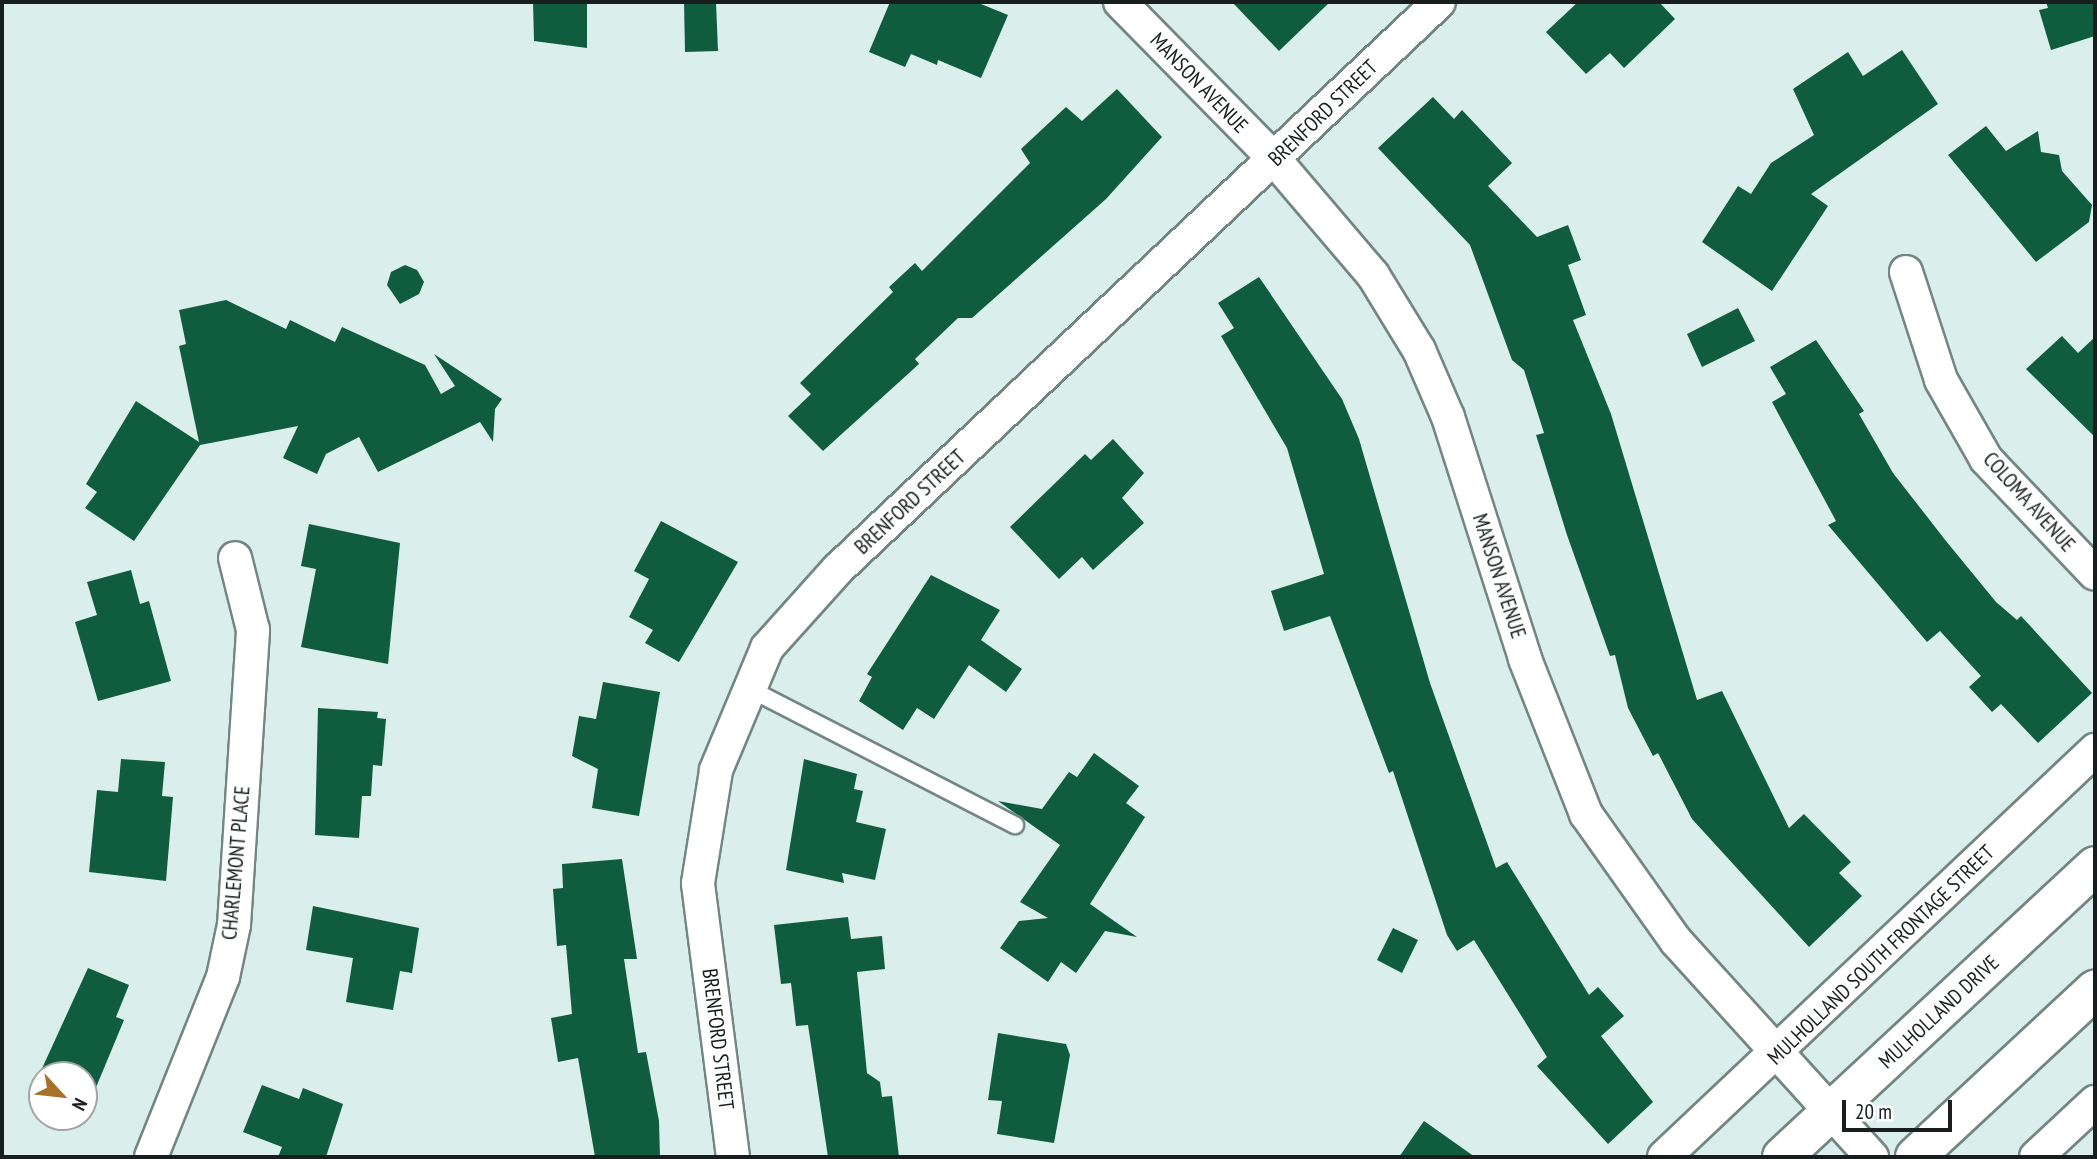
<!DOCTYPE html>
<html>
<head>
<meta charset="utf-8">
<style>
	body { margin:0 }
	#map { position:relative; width:2097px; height:1159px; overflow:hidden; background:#daefeb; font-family:"PT Sans Narrow",sans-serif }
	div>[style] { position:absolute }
	.building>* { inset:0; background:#105c3e }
	.roads { filter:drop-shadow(2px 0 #738683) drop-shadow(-2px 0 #738683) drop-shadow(0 2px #738683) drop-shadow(0 -2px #738683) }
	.service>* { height:16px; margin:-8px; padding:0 8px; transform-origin:8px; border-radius:8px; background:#fff }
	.minor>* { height:32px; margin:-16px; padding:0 16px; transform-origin:16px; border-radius:16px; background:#fff }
	.secondary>* { height:38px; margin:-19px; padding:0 19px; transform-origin:19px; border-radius:19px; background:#fff }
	span { translate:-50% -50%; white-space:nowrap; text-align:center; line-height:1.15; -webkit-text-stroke:7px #fff; paint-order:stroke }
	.street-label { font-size:21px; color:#171e1d }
	.frame { position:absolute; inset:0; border:4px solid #171e1d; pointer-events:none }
	.north { position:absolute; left:28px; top:1061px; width:70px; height:70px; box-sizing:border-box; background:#fff; border:2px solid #a2a5a5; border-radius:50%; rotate:117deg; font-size:19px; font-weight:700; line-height:28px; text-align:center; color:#171e1d }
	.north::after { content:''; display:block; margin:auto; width:24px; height:32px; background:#a6712b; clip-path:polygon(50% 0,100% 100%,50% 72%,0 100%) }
	.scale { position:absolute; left:1842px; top:1100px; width:110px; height:32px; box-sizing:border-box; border:4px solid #171e1d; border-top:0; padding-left:9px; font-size:21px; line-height:24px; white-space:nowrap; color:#171e1d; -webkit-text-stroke:5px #fff; paint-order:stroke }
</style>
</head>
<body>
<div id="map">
	<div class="building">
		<i style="clip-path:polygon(533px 2px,587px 2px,587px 48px,534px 41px)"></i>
		<i style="clip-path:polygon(684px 2px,716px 2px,718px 51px,685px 52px)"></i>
		<i style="clip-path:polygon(890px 2px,976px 2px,1008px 15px,981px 78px,938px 60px,937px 65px,911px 54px,905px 67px,869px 52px)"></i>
		<i style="clip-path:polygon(1232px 2px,1330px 2px,1279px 51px)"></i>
		<i style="clip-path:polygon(1578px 2px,1659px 2px,1675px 19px,1624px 68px,1610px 53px,1586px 74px,1546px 32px)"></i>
		<i style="clip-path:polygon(2046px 2px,2095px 2px,2095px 36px,2051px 50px,2039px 10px,2048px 8px)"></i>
		<i style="clip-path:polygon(1902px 50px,1938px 104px,1811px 194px,1828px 206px,1772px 291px,1702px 242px,1738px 186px,1751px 194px,1771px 163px,1814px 135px,1793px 89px,1848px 52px,1863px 76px)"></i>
		<i style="clip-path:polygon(1117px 89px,1162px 137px,1106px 199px,972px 318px,958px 318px,915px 359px,919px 364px,823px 451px,788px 416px,811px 394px,800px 383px,893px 292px,889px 287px,915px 263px,922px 271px,1030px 163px,1021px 149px,1066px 107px,1082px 121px)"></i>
		<i style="clip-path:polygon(1433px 97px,1454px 119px,1462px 110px,1512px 163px,1488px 186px,1537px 237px,1568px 225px,1581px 260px,1568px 265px,1586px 315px,1573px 320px,1611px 414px,1697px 700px,1722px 691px,1789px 828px,1804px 814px,1851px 862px,1839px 873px,1862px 896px,1809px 947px,1692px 819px,1658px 753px,1653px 756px,1628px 708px,1615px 655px,1610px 656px,1567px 535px,1536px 435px,1544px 433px,1524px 370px,1512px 360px,1470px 245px,1378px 148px)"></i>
		<i style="clip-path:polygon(1986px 126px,2006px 151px,2038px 131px,2041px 152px,2059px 155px,2062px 171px,2092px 205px,2089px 222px,2036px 262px,1948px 155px)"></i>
		<i style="clip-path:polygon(405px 265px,417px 270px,424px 282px,419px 294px,400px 304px,387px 285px,391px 272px)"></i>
		<i style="clip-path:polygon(1259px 277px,1342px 399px,1359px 439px,1430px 683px,1496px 868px,1507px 862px,1589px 995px,1598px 987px,1624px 1016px,1601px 1036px,1653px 1102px,1608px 1144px,1537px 1066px,1547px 1057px,1474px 940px,1457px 951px,1447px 935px,1393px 771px,1389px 773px,1330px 616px,1284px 631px,1271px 591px,1324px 574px,1287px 448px,1221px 336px,1234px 328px,1218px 303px)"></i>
		<i style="clip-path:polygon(226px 300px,286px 329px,290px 320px,335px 342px,342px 327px,425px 365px,441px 394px,455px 386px,434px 354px,502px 399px,495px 409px,493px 442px,480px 422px,378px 472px,359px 437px,326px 454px,317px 474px,283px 458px,298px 426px,200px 445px,134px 541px,85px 508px,97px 492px,86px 484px,136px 401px,199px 442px,179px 346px,186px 344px,179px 310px)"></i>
		<i style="clip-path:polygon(1738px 308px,1755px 341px,1702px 367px,1687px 334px)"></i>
		<i style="clip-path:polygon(2062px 336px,2078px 353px,2095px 337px,2095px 437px,2026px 369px)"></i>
		<i style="clip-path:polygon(1816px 340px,1864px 411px,1859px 414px,1893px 473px,1946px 541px,1996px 602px,2017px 620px,2021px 616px,2092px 693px,2038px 743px,2001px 704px,1992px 712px,1969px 687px,1981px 676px,1940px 631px,1927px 642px,1828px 525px,1836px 521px,1772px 402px,1786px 394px,1770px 367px)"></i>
		<i style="clip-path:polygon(1113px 439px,1144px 473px,1122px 498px,1144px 523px,1093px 570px,1082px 557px,1059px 579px,1010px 527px,1085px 454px,1091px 460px)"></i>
		<i style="clip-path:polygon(661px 521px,738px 562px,679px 662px,645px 643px,653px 630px,629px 617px,649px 579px,634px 571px)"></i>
		<i style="clip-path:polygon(309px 524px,400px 543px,388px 664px,301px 647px,316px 569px,301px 566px)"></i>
		<i style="clip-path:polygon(131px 570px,140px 604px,149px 601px,171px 681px,98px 701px,75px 622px,97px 615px,87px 582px)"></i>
		<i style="clip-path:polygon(931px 575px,1000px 610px,981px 640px,1022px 669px,1006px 692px,969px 665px,934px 719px,917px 708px,903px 730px,859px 701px,872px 677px,867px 674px)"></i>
		<i style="clip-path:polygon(603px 682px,660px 692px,639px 816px,592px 808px,598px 769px,572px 756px,579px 716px,596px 719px)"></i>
		<i style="clip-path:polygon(318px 708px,378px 712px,377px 718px,386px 719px,382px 766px,373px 765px,371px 796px,362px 796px,359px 838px,315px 835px)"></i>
		<i style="clip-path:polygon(1094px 753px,1139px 786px,1126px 803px,1145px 817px,1090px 904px,1137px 937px,1105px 931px,1076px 973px,1061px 962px,1048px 982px,1000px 948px,1019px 921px,1048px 918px,1020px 902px,1060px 845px,998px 801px,1042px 809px,1069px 772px,1077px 777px)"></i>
		<i style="clip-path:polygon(121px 759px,165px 762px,162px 796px,173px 797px,166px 881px,89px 872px,97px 790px,118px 792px)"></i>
		<i style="clip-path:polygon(804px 759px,857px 774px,854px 789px,863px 791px,856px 822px,886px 829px,875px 880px,842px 873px,844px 883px,786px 870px)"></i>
		<i style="clip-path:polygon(622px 859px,637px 959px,624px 959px,638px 1053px,646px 1052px,659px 1121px,660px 1157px,595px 1157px,578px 1058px,558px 1062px,551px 1018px,572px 1014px,566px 945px,557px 946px,553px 889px,563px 888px,562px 864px)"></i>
		<i style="clip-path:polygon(313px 906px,419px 928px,412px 973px,400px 971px,393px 1010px,346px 1002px,353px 958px,306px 950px)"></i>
		<i style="clip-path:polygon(848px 917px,851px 939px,882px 936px,885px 969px,857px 972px,867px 1073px,880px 1082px,882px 1097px,892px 1096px,899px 1157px,828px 1157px,808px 1025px,796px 1026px,791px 983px,781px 984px,774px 925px)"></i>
		<i style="clip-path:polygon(1393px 928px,1418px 940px,1402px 973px,1377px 960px)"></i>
		<i style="clip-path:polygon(88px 968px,129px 985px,116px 1017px,124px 1020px,92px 1097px,84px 1094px,84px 1075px,39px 1075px)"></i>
		<i style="clip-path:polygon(998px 1033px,1066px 1044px,1070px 1055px,1054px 1143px,997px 1134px,1002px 1101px,988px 1100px)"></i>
		<i style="clip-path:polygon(262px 1085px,299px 1099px,303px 1088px,343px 1104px,326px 1157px,278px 1157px,282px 1147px,243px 1132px)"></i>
		<i style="clip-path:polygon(1424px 1121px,1475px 1157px,1399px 1157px)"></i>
	</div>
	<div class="roads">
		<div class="service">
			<i style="left:750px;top:689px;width:298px;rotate:27.2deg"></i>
		</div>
		<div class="minor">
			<i style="left:1120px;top:2px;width:221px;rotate:45.5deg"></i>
			<i style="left:1275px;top:160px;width:151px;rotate:49.6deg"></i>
			<i style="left:1373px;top:275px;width:88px;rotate:58.5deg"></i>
			<i style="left:1419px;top:350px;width:73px;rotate:66.6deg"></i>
			<i style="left:1448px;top:417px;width:254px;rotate:72.3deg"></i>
			<i style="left:1525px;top:659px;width:167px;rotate:68.5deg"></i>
			<i style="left:1586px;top:814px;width:156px;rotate:54.7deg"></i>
			<i style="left:1676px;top:941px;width:292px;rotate:47.8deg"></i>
			<i style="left:1906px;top:272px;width:114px;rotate:72deg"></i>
			<i style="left:1941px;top:380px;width:91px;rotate:60.3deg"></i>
			<i style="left:1986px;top:459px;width:158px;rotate:46.5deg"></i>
			<i style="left:151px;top:1157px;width:194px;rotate:-68.2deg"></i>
			<i style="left:223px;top:977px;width:53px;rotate:-78.1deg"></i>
			<i style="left:234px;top:925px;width:296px;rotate:-86.3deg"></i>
			<i style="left:253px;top:630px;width:74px;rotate:-104deg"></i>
			<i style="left:733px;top:1157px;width:276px;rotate:-97.3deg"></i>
			<i style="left:698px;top:883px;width:114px;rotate:-80.9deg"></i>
			<i style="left:716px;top:770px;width:132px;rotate:-67.3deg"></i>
			<i style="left:767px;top:648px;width:106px;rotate:-48.1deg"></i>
			<i style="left:838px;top:569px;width:826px;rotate:-43.33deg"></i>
			<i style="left:1664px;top:1157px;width:593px;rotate:-43.36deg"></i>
			<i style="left:2036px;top:1157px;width:81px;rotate:-43deg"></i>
		</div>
		<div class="secondary">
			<i style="left:1782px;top:1157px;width:427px;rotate:-42.9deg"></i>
			<i style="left:1915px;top:1157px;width:246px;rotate:-42.9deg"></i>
		</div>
	</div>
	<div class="street-label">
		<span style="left:1199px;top:83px;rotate:46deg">MANSON AVENUE</span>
		<span style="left:1323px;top:113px;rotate:-44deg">BRENFORD STREET</span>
		<span style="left:910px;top:502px;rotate:-43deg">BRENFORD STREET</span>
		<span style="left:2029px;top:502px;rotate:48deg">COLOMA AVENUE</span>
		<span style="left:1499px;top:576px;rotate:72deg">MANSON AVENUE</span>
		<span style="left:236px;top:863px;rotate:-85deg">CHARLEMONT PLACE</span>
		<span style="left:1881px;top:955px;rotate:-44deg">MULHOLLAND SOUTH FRONTAGE STREET</span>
		<span style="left:1939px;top:1012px;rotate:-43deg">MULHOLLAND DRIVE</span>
		<span style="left:718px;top:1039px;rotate:83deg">BRENFORD STREET</span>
	</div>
	<div class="frame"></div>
	<div class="north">N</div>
	<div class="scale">20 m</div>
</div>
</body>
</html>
